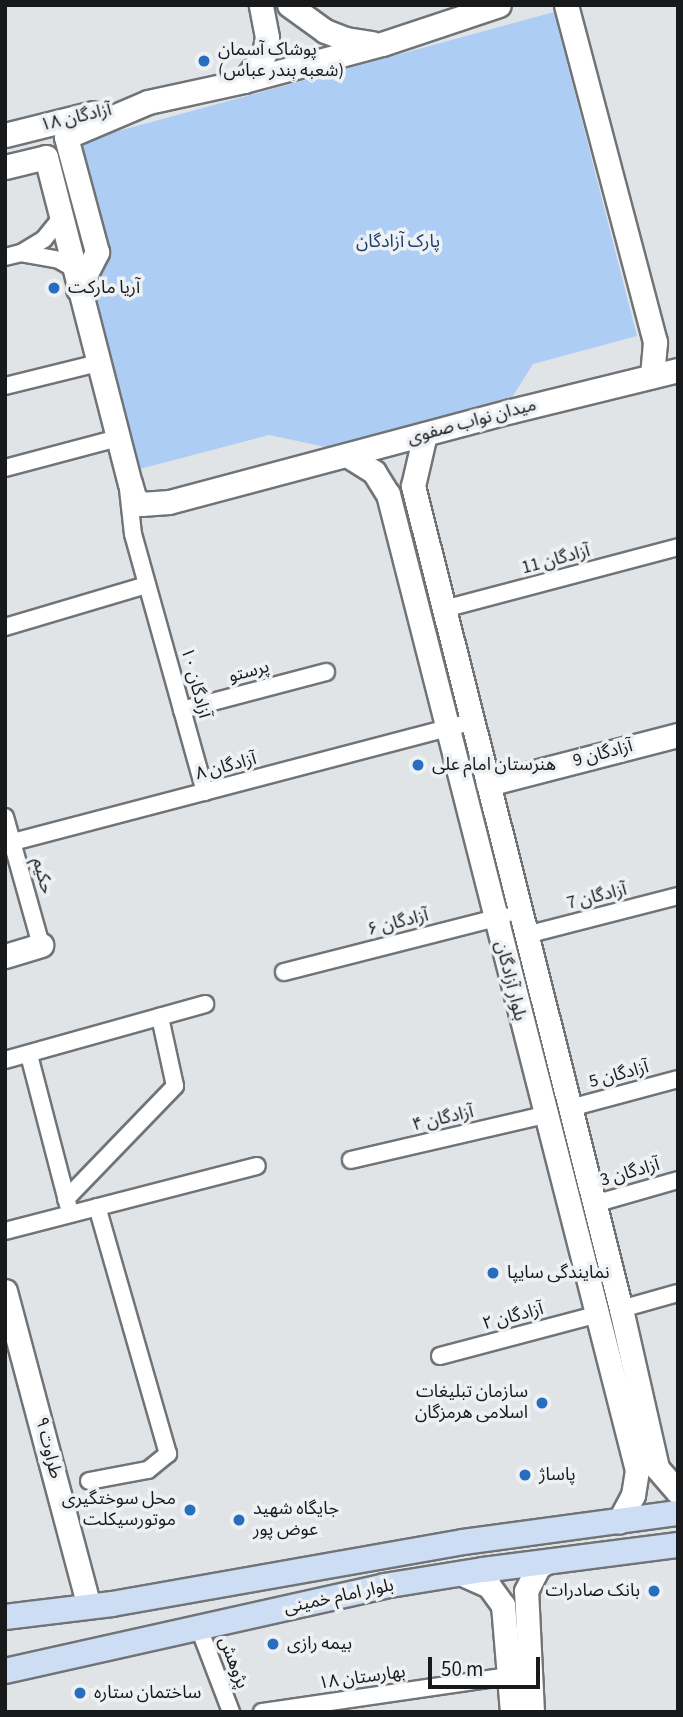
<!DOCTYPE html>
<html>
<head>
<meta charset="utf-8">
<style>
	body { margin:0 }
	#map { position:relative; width:683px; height:1717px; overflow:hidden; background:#e1e4e7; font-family:"Source Sans 3","Noto Sans Arabic",sans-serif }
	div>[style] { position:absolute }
	.green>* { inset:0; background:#adcdf5 }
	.roads { filter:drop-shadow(2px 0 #717477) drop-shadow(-2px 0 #717477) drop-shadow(0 2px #717477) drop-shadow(0 -2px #717477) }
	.street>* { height:16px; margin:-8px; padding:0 8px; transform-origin:8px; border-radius:8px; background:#fff }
	.secondary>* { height:23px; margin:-11.5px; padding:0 11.5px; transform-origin:11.5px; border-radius:11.5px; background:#fff }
	.primary>* { height:24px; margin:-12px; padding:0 12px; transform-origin:12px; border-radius:12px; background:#ccddf4 }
	.dots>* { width:19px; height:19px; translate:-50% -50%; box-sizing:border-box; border:4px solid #eef1f4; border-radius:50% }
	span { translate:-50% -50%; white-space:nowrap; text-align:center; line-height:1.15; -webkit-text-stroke:7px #eef1f4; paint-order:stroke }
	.poi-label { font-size:18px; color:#18191a }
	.left { translate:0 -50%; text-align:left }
	.right { translate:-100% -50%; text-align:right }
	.street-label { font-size:18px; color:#18191a }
	.park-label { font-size:18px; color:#173d6a }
	.frame { position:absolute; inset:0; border:7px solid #18191a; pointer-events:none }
	.scale { position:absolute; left:428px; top:1657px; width:112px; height:32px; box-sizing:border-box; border:4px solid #18191a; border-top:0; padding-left:9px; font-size:21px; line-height:24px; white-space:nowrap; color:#18191a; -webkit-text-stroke:5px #eef1f4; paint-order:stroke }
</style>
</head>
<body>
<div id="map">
	<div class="green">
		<i style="clip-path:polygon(554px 12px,637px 336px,533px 364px,511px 399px,330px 448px,269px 435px,136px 470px,89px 291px,108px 253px,78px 142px)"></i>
	</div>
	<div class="roads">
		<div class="street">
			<i style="left:21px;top:253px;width:39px;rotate:10deg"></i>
			<i style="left:59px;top:260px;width:16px;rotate:30deg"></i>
			<i style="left:5px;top:257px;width:16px;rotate:-14deg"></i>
			<i style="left:21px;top:253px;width:27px;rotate:-31deg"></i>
			<i style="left:44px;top:239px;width:27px;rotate:-51deg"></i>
			<i style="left:5px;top:386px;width:96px;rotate:-13.9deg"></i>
			<i style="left:5px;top:468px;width:117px;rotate:-14.9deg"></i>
			<i style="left:128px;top:489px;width:45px;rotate:83.7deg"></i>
			<i style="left:133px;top:534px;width:268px;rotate:74.4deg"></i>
			<i style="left:444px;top:609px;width:242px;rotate:-14.8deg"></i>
			<i style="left:5px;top:627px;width:148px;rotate:-16.5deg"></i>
			<i style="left:182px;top:710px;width:149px;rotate:-14.8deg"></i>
			<i style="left:5px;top:817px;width:133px;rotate:74.3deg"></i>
			<i style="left:13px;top:842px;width:474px;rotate:-14.7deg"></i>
			<i style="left:526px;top:935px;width:157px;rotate:-14.4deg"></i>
			<i style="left:284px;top:972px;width:227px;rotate:-14.3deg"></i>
			<i style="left:29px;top:1055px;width:155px;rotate:75.4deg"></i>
			<i style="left:5px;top:1060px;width:208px;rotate:-15.6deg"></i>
			<i style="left:570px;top:1108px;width:112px;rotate:-15deg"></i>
			<i style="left:351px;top:1160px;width:199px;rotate:-13.1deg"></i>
			<i style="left:66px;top:1199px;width:157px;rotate:-46deg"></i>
			<i style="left:175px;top:1086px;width:71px;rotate:-102.3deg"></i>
			<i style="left:594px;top:1204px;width:87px;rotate:-15.9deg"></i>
			<i style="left:5px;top:1231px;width:260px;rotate:-14.5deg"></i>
			<i style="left:621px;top:1309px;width:59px;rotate:-15.7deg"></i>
			<i style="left:440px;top:1356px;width:160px;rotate:-14.8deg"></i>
			<i style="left:89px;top:1481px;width:60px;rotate:-10.6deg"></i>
			<i style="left:148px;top:1470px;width:26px;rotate:-39deg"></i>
			<i style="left:168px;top:1454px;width:257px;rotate:-106deg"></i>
			<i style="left:199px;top:1628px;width:90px;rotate:69.1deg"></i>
			<i style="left:262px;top:1712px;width:250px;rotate:-8.3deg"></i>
		</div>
		<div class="secondary">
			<i style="left:289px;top:5px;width:44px;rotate:35.8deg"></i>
			<i style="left:325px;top:31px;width:22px;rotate:21deg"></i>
			<i style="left:346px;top:39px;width:26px;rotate:9deg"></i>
			<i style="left:566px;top:5px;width:349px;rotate:75.2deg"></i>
			<i style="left:655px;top:342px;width:34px;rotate:95deg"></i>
			<i style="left:244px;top:81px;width:34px;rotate:-53deg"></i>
			<i style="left:264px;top:54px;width:17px;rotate:-80deg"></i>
			<i style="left:267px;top:37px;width:33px;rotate:-101deg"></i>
			<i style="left:5px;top:135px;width:91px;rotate:-14deg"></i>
			<i style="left:5px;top:167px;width:42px;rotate:-13.7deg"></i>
			<i style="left:46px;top:157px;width:337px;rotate:75.6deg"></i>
			<i style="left:130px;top:483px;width:15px;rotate:74deg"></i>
			<i style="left:134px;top:497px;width:10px;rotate:45deg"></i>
			<i style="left:141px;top:504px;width:28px;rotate:-4deg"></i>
			<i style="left:169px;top:502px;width:354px;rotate:-14.9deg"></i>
			<i style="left:511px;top:411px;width:172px;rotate:-13.8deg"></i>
			<i style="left:78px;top:289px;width:42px;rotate:-62.8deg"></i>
			<i style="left:97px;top:252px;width:119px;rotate:-105.1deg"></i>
			<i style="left:66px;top:137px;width:89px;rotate:-23.1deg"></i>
			<i style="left:148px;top:102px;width:98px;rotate:-12.3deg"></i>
			<i style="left:244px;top:81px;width:143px;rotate:-15deg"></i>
			<i style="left:382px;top:44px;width:123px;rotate:-18.4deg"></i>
			<i style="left:425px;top:434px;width:53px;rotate:103deg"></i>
			<i style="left:413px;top:486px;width:849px;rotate:75.82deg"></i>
			<i style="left:621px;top:1309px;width:163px;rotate:77.2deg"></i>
			<i style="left:657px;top:1468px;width:32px;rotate:49deg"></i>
			<i style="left:347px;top:455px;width:32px;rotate:32deg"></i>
			<i style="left:374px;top:472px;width:26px;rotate:58deg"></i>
			<i style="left:388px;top:494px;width:1007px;rotate:75.69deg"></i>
			<i style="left:637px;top:1470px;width:25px;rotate:99deg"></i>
			<i style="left:633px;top:1495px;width:30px;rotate:118deg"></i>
			<i style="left:488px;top:784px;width:196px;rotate:-14.5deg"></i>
			<i style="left:5px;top:956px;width:38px;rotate:-17deg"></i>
			<i style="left:5px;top:1291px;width:326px;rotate:75.1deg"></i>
			<i style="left:460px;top:1573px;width:32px;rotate:24deg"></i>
			<i style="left:489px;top:1586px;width:24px;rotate:54deg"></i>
			<i style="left:503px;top:1605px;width:107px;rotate:85.2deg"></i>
			<i style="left:532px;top:1712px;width:121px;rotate:-92.8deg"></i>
			<i style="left:526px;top:1591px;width:27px;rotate:-63deg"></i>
			<i style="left:538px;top:1567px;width:12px;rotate:-31deg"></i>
		</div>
		<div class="primary">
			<i style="left:5px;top:1617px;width:108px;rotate:-6.9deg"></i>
			<i style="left:112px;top:1604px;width:356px;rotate:-10deg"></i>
			<i style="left:463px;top:1542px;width:217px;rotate:-7.7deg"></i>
			<i style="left:5px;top:1671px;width:388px;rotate:-12.6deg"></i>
			<i style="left:384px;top:1586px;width:100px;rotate:-9.2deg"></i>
			<i style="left:483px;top:1570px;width:197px;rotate:-7.3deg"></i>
		</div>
	</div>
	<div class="dots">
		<i style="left:204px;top:61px;background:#276ebf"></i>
		<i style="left:54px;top:288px;background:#276ebf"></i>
		<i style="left:418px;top:765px;background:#276ebf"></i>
		<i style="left:493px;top:1273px;background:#276ebf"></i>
		<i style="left:542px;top:1403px;background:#276ebf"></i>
		<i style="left:525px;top:1475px;background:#276ebf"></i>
		<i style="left:190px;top:1510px;background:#276ebf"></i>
		<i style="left:239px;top:1520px;background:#276ebf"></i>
		<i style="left:654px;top:1591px;background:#276ebf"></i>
		<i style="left:273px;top:1644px;background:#276ebf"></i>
		<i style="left:80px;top:1693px;background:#276ebf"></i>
	</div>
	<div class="poi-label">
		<span class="left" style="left:218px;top:61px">پوشاک آسمان<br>(شعبه بندر عباس)</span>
		<span class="left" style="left:68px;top:288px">آریا مارکت</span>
		<span class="left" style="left:432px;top:765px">هنرستان امام علی</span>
		<span class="left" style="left:507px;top:1273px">نمایندگی سایپا</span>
		<span class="right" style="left:528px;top:1403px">سازمان تبلیغات<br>اسلامی هرمزگان</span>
		<span class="left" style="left:539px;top:1475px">پاساژ</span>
		<span class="right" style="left:176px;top:1510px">محل سوختگیری<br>موتورسیکلت</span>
		<span class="left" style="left:253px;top:1520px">جایگاه شهید<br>عوض پور</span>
		<span class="right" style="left:640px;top:1591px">بانک صادرات</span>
		<span class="left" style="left:287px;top:1644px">بیمه رازی</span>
		<span class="left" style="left:94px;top:1693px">ساختمان ستاره</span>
	</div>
	<div class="street-label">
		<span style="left:76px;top:118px;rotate:-13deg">آزادگان ۱۸</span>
		<span style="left:472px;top:422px;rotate:-15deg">میدان نواب صفوی</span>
		<span style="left:556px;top:560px;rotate:-15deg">آزادگان 11</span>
		<span style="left:249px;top:672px;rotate:-15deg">پرستو</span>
		<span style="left:195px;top:683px;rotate:75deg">آزادگان ۱۰</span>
		<span style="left:603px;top:754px;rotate:-15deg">آزادگان 9</span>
		<span style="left:226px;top:767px;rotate:-15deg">آزادگان ۸</span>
		<span style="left:42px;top:876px;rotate:75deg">حکیم</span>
		<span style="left:597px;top:897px;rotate:-14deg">آزادگان 7</span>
		<span style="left:398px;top:923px;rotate:-14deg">آزادگان ۶</span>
		<span style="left:510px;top:981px;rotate:76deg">بلوار آزادگان</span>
		<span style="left:619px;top:1075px;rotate:-15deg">آزادگان 5</span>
		<span style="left:443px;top:1119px;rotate:-13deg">آزادگان ۴</span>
		<span style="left:630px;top:1173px;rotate:-16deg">آزادگان 3</span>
		<span style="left:513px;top:1317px;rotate:-15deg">آزادگان ۲</span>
		<span style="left:48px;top:1448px;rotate:76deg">طراوت ۹</span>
		<span style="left:339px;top:1597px;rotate:-12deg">بلوار امام خمینی</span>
		<span style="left:233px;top:1663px;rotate:69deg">پژوهش</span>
		<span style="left:362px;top:1678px;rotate:-8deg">بهارستان ۱۸</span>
	</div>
	<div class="park-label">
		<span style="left:398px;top:242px">پارک آزادگان</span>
	</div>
	<div class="frame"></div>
	<div class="scale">50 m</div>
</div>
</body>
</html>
